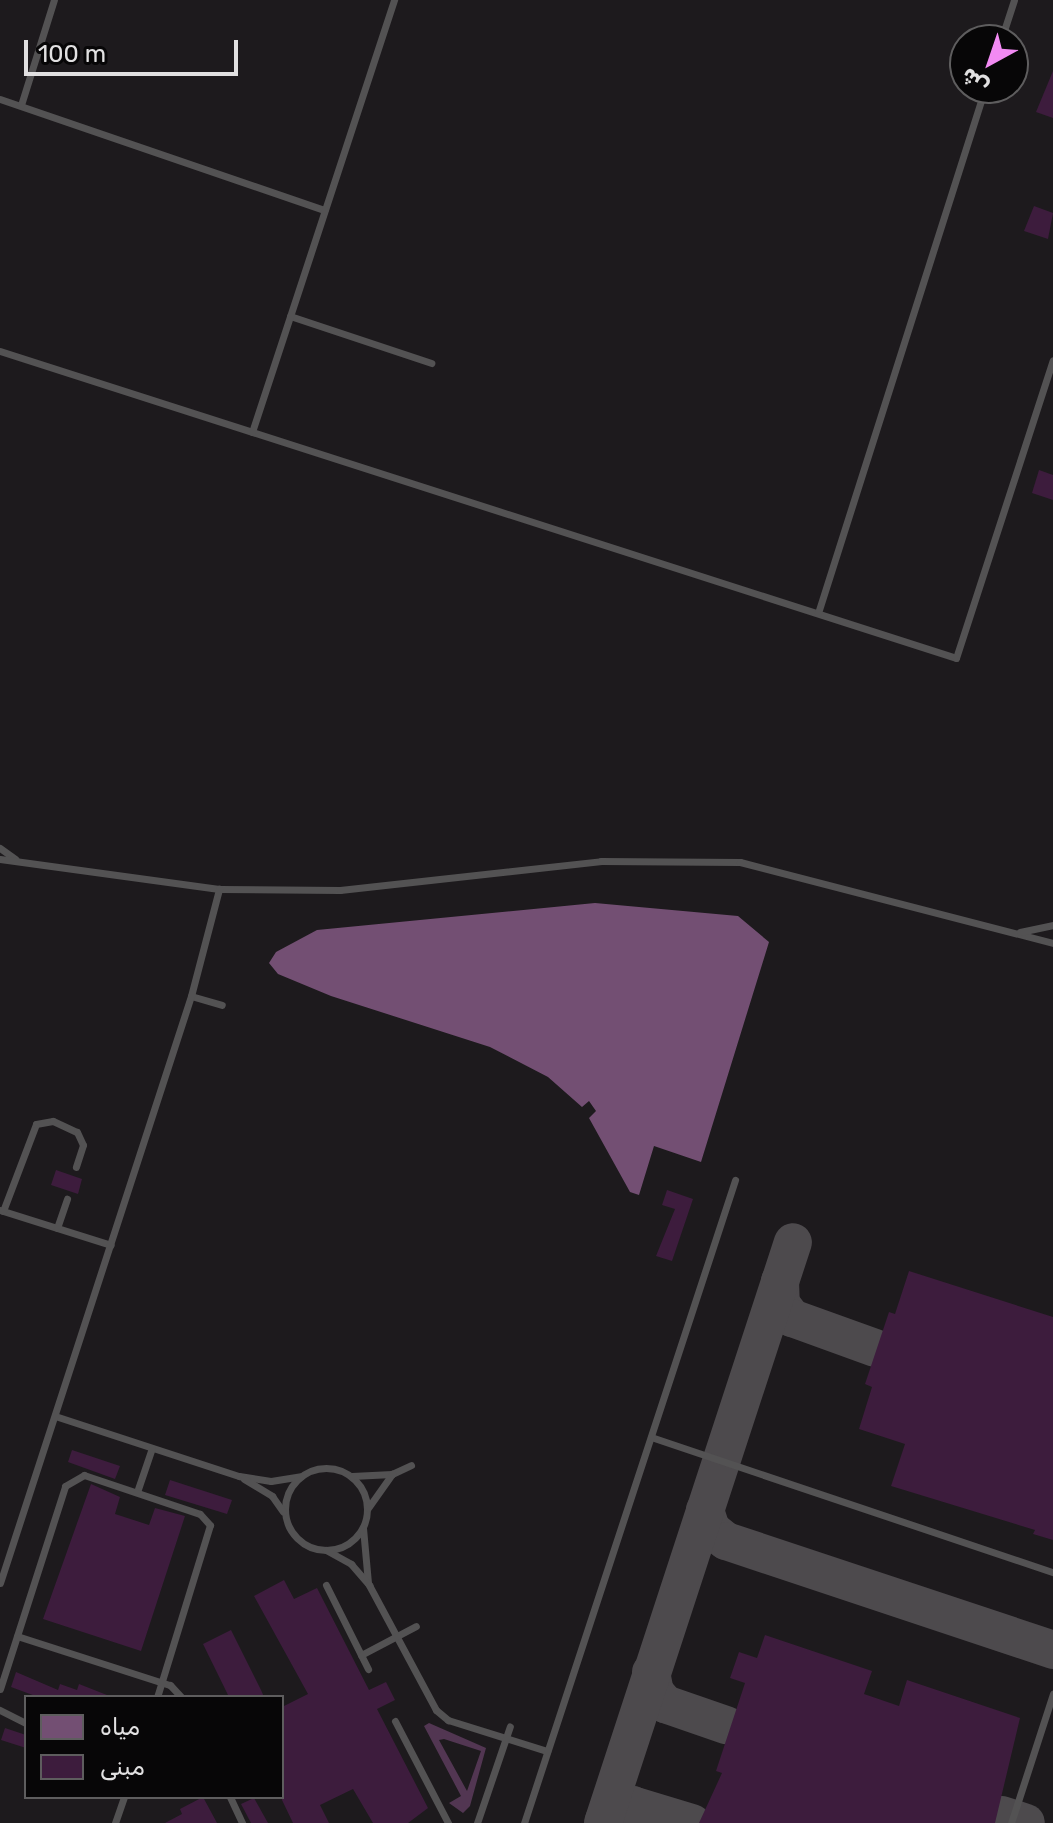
<!DOCTYPE html>
<html>
<head>
<meta charset="utf-8">
<style>
	body { margin:0 }
	#map { position:relative; width:1053px; height:1823px; overflow:hidden; background:#1d1a1d; font-family:Rubik,"Noto Sans Arabic",sans-serif }
	div>[style] { position:absolute }
	.green>* { inset:0; background:#523652 }
	.water>* { inset:0; background:#734f73 }
	.taxiway>* { height:38px; margin:-19px; padding:0 19px; transform-origin:19px; border-radius:19px; background:#4d4a4d }
	.building>* { inset:0; background:#3d1c3d }
	.lane>* { height:7px; margin:-3.5px; padding:0 3.5px; transform-origin:3.5px; border-radius:3.5px; background:#535253 }
	.lane>.ring { margin:-3.5px; padding:0; box-sizing:content-box; background:none; border:7px solid #535253; border-radius:50% }
	span { translate:-50% -50%; white-space:nowrap; text-align:center; line-height:1.15; -webkit-text-stroke:6px #070607; paint-order:stroke }
	.legend { position:absolute; left:24px; top:1695px; width:260px; height:104px; box-sizing:border-box; background:#070607; border:2px solid #5e5d5e; margin:0; padding:10px 14px; list-style:none; font-size:24px; color:#e1e0e1 }
	.legend li { display:flex; align-items:center; gap:16px; height:40px }
	.legend b { width:40px; border:2px solid #5e5d5e }
	.north { position:absolute; left:949px; top:24px; width:80px; height:80px; box-sizing:border-box; background:#070607; border:2px solid #5e5d5e; border-radius:50%; rotate:220deg; font-size:22px; font-weight:700; line-height:32px; text-align:center; color:#e1e0e1 }
	.north::after { content:''; display:block; margin:auto; width:28px; height:36px; background:#f28af3; clip-path:polygon(50% 0,100% 100%,50% 72%,0 100%) }
	.scale { position:absolute; left:24px; top:40px; width:214px; height:36px; box-sizing:border-box; border:4px solid #e1e0e1; border-top:0; padding-left:10px; font-size:24px; line-height:28px; white-space:nowrap; color:#e1e0e1; -webkit-text-stroke:6px #070607; paint-order:stroke }
</style>
</head>
<body>
<div id="map">
	<div class="green">
		<i style="clip-path:polygon(evenodd,429px 1723px,486px 1748px,470px 1806px,463px 1813px,449px 1803px,461px 1796px,424px 1726px,429px 1723px,444px 1739px,481px 1751px,467px 1791px,439px 1740px,444px 1739px)"></i>
	</div>
	<div class="water">
		<i style="clip-path:polygon(595px 903px,738px 916px,769px 942px,701px 1162px,654px 1146px,639px 1195px,630px 1192px,589px 1118px,596px 1111px,589px 1101px,582px 1107px,548px 1077px,490px 1047px,331px 996px,278px 974px,269px 963px,276px 952px,317px 930px)"></i>
	</div>
	<div class="taxiway">
		<i style="left:780px;top:1281px;width:23px;rotate:88deg"></i>
		<i style="left:781px;top:1304px;width:18px;rotate:52deg"></i>
		<i style="left:792px;top:1318px;width:88px;rotate:19.9deg"></i>
		<i style="left:705px;top:1510px;width:20px;rotate:72deg"></i>
		<i style="left:711px;top:1529px;width:19px;rotate:39deg"></i>
		<i style="left:726px;top:1541px;width:345px;rotate:18.4deg"></i>
		<i style="left:651px;top:1672px;width:20px;rotate:79deg"></i>
		<i style="left:655px;top:1692px;width:16px;rotate:50deg"></i>
		<i style="left:665px;top:1704px;width:65px;rotate:19deg"></i>
		<i style="left:1002px;top:1815px;width:25px;rotate:18deg"></i>
		<i style="left:604px;top:1820px;width:13px;rotate:-48deg"></i>
		<i style="left:613px;top:1810px;width:20px;rotate:-15deg"></i>
		<i style="left:632px;top:1805px;width:63px;rotate:16.7deg"></i>
		<i style="left:603px;top:1823px;width:611px;rotate:-71.89deg"></i>
	</div>
	<div class="building">
		<i style="clip-path:polygon(1053px 71px,1053px 118px,1036px 112px)"></i>
		<i style="clip-path:polygon(1034px 206px,1053px 213px,1048px 239px,1024px 231px)"></i>
		<i style="clip-path:polygon(1039px 470px,1053px 475px,1053px 500px,1032px 493px)"></i>
		<i style="clip-path:polygon(56px 1170px,82px 1179px,78px 1194px,51px 1185px)"></i>
		<i style="clip-path:polygon(667px 1190px,693px 1199px,672px 1261px,656px 1256px,675px 1209px,662px 1205px)"></i>
		<i style="clip-path:polygon(909px 1271px,1053px 1317px,1053px 1540px,1033px 1534px,1035px 1530px,891px 1486px,905px 1444px,859px 1429px,872px 1387px,865px 1384px,889px 1312px,895px 1314px)"></i>
		<i style="clip-path:polygon(72px 1450px,120px 1466px,115px 1479px,68px 1462px)"></i>
		<i style="clip-path:polygon(170px 1480px,232px 1500px,227px 1514px,165px 1495px)"></i>
		<i style="clip-path:polygon(91px 1484px,120px 1497px,115px 1514px,149px 1525px,155px 1508px,185px 1516px,141px 1651px,43px 1619px)"></i>
		<i style="clip-path:polygon(284px 1580px,294px 1599px,317px 1588px,369px 1690px,386px 1682px,395px 1700px,377px 1709px,428px 1808px,408px 1823px,373px 1823px,353px 1789px,320px 1805px,329px 1823px,293px 1823px,282px 1800px,282px 1707px,308px 1694px,254px 1596px)"></i>
		<i style="clip-path:polygon(231px 1630px,261px 1690px,264px 1697px,229px 1697px,203px 1644px)"></i>
		<i style="clip-path:polygon(765px 1635px,872px 1671px,864px 1694px,899px 1706px,907px 1680px,1020px 1718px,995px 1823px,699px 1823px,722px 1773px,716px 1771px,745px 1683px,730px 1678px,739px 1652px,757px 1658px)"></i>
		<i style="clip-path:polygon(16px 1672px,58px 1690px,60px 1684px,77px 1690px,79px 1684px,112px 1697px,38px 1697px,11px 1687px)"></i>
		<i style="clip-path:polygon(5px 1728px,26px 1735px,26px 1748px,1px 1740px)"></i>
		<i style="clip-path:polygon(203px 1797px,217px 1823px,165px 1823px,182px 1814px,180px 1809px)"></i>
		<i style="clip-path:polygon(254px 1798px,268px 1823px,251px 1823px,241px 1804px)"></i>
	</div>
	<div class="lane">
		<i style="left:1001px;top:40px;width:42px;rotate:-72deg"></i>
		<i style="left:0;top:99px;width:343px;rotate:18.9deg"></i>
		<i style="left:21px;top:105px;width:110px;rotate:-72.6deg"></i>
		<i style="left:290px;top:316px;width:149px;rotate:18.4deg"></i>
		<i style="left:0;top:351px;width:1004px;rotate:17.8deg"></i>
		<i style="left:956px;top:658px;width:313px;rotate:-72deg"></i>
		<i style="left:252px;top:432px;width:455px;rotate:-71.8deg"></i>
		<i style="left:818px;top:613px;width:551px;rotate:-72.35deg"></i>
		<i style="left:0;top:848px;width:19px;rotate:36deg"></i>
		<i style="left:0;top:859px;width:221px;rotate:7.8deg"></i>
		<i style="left:219px;top:889px;width:121px;rotate:0.5deg"></i>
		<i style="left:340px;top:890px;width:263px;rotate:-6.3deg"></i>
		<i style="left:601px;top:861px;width:139px;rotate:0.4deg"></i>
		<i style="left:740px;top:862px;width:323px;rotate:14.5deg"></i>
		<i style="left:1020px;top:932px;width:34px;rotate:-12deg"></i>
		<i style="left:191px;top:996px;width:32px;rotate:16deg"></i>
		<i style="left:0;top:1210px;width:116px;rotate:17.5deg"></i>
		<i style="left:3px;top:1211px;width:93px;rotate:-69.2deg"></i>
		<i style="left:36px;top:1124px;width:17px;rotate:-10deg"></i>
		<i style="left:53px;top:1121px;width:26px;rotate:25deg"></i>
		<i style="left:77px;top:1132px;width:14px;rotate:65deg"></i>
		<i style="left:83px;top:1145px;width:23px;rotate:108deg"></i>
		<i style="left:57px;top:1228px;width:31px;rotate:-71deg"></i>
		<i style="left:55px;top:1416px;width:194px;rotate:18.1deg"></i>
		<i style="left:239px;top:1476px;width:32px;rotate:9deg"></i>
		<i style="left:271px;top:1481px;width:30px;rotate:-9deg"></i>
		<i style="left:651px;top:1437px;width:424px;rotate:18.6deg"></i>
		<i class="ring" style="left:285px;top:1468px;width:75px;height:75px"></i>
		<i style="left:352px;top:1476px;width:40px;rotate:-2.9deg"></i>
		<i style="left:392px;top:1474px;width:21px;rotate:-25deg"></i>
		<i style="left:244px;top:1479px;width:33px;rotate:31deg"></i>
		<i style="left:272px;top:1496px;width:19px;rotate:55deg"></i>
		<i style="left:137px;top:1492px;width:46px;rotate:-71.2deg"></i>
		<i style="left:368px;top:1508px;width:42px;rotate:-54.8deg"></i>
		<i style="left:363px;top:1528px;width:55px;rotate:84.8deg"></i>
		<i style="left:326px;top:1550px;width:29px;rotate:29deg"></i>
		<i style="left:351px;top:1564px;width:28px;rotate:49deg"></i>
		<i style="left:369px;top:1585px;width:142px;rotate:61.8deg"></i>
		<i style="left:436px;top:1710px;width:16px;rotate:40deg"></i>
		<i style="left:448px;top:1720px;width:104px;rotate:17.4deg"></i>
		<i style="left:0;top:1583px;width:617px;rotate:-71.98deg"></i>
		<i style="left:191px;top:996px;width:111px;rotate:-75.3deg"></i>
		<i style="left:326px;top:1585px;width:94px;rotate:63.4deg"></i>
		<i style="left:17px;top:1636px;width:161px;rotate:17.8deg"></i>
		<i style="left:170px;top:1685px;width:16px;rotate:47deg"></i>
		<i style="left:361px;top:1655px;width:62px;rotate:-27.8deg"></i>
		<i style="left:0;top:1689px;width:213px;rotate:-72.2deg"></i>
		<i style="left:65px;top:1486px;width:22px;rotate:-30deg"></i>
		<i style="left:84px;top:1475px;width:122px;rotate:18.6deg"></i>
		<i style="left:200px;top:1514px;width:15px;rotate:48deg"></i>
		<i style="left:210px;top:1525px;width:180px;rotate:107.1deg"></i>
		<i style="left:0;top:1710px;width:29px;rotate:27deg"></i>
		<i style="left:395px;top:1721px;width:115px;rotate:62.5deg"></i>
		<i style="left:230px;top:1797px;width:29px;rotate:65deg"></i>
		<i style="left:115px;top:1823px;width:28px;rotate:-71deg"></i>
		<i style="left:477px;top:1823px;width:102px;rotate:-71.2deg"></i>
		<i style="left:524px;top:1823px;width:677px;rotate:-71.83deg"></i>
		<i style="left:1011px;top:1823px;width:136px;rotate:-72deg"></i>
	</div>
	<ul class="legend">
	<li><b style="height:22px;background:#734f73"></b>مياه</li>
	<li><b style="height:22px;background:#3d1c3d"></b>مبنى</li>
	</ul>
	<div class="north">ش</div>
	<div class="scale">100 m</div>
</div>
</body>
</html>
